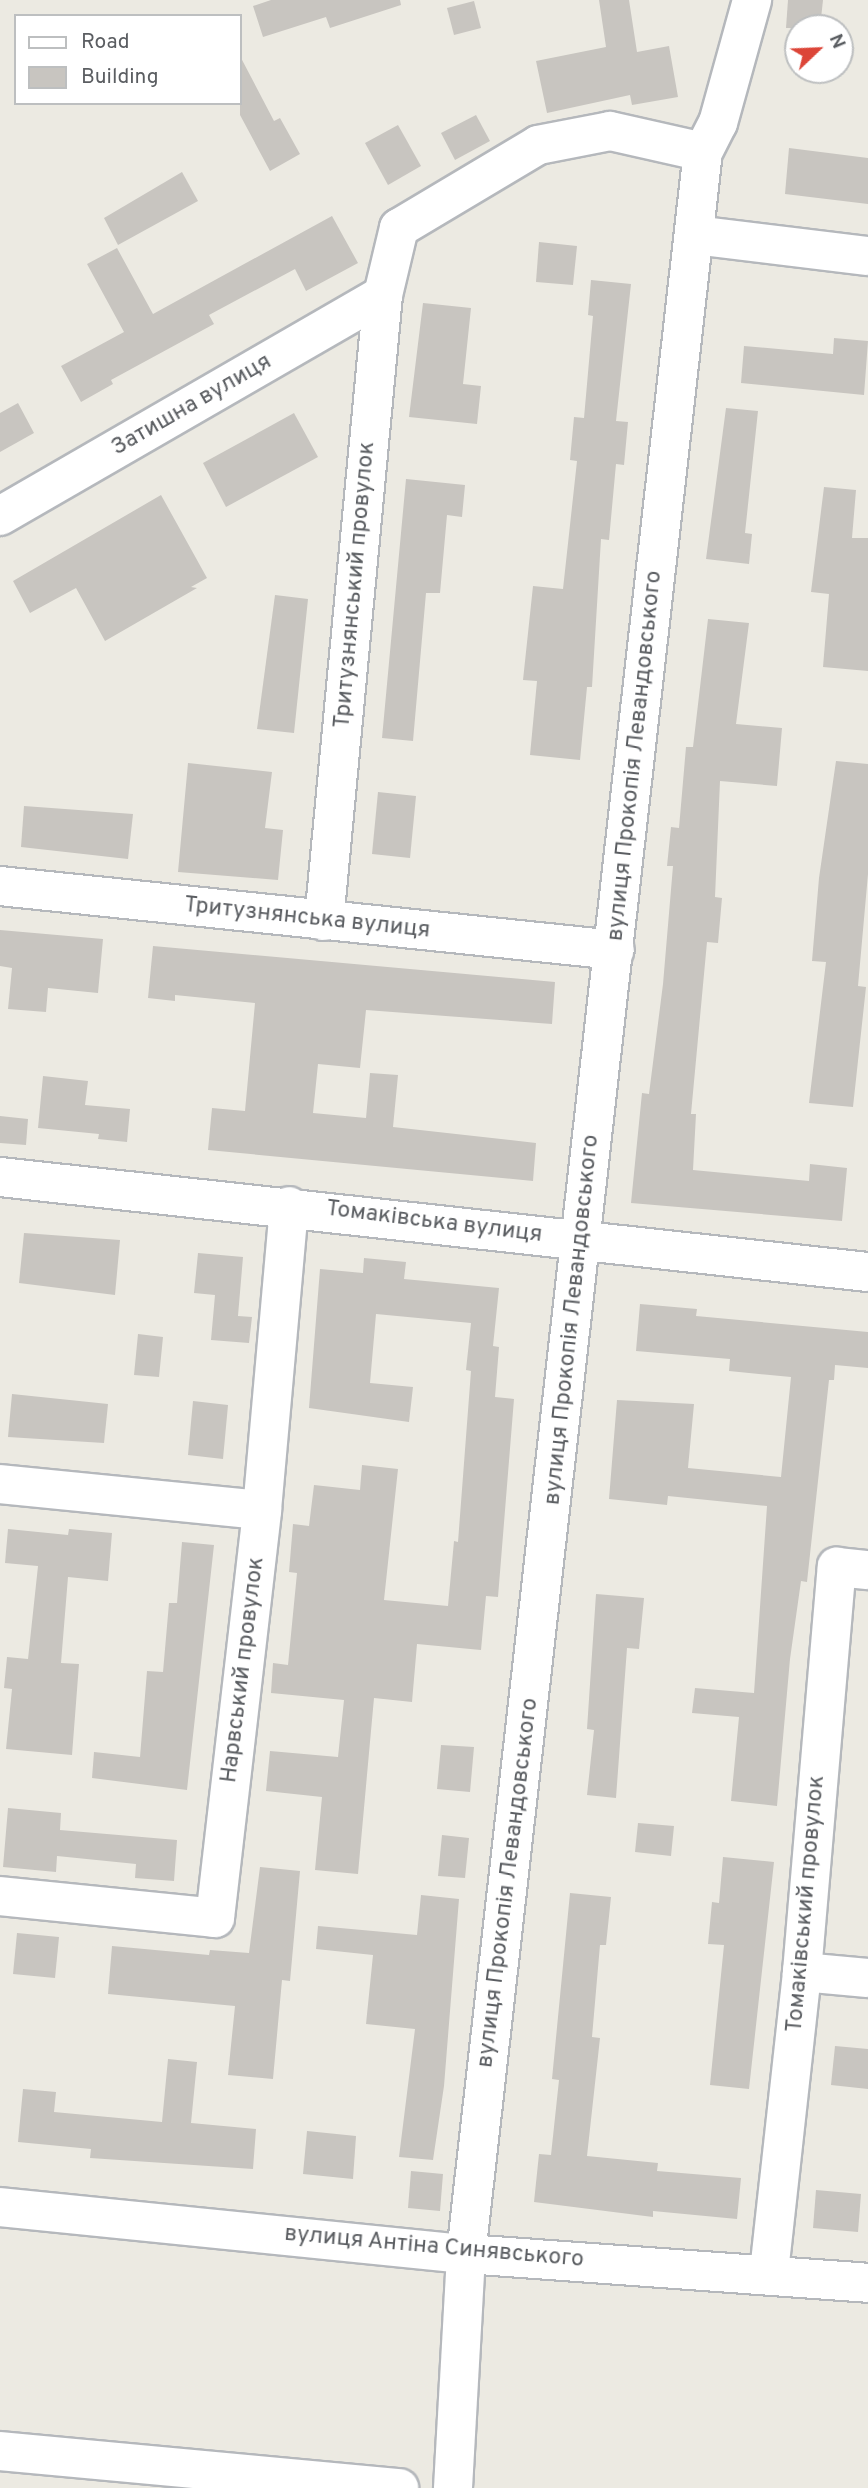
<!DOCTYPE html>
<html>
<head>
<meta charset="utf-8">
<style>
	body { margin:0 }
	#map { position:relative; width:868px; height:2488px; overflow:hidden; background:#eceae2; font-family:Overpass,sans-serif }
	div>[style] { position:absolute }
	.building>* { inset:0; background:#c8c5c0 }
	.roads { filter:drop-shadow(2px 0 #b5b8bc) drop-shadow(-2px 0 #b5b8bc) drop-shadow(0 2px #b5b8bc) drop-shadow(0 -2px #b5b8bc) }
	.minor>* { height:38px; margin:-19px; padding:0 19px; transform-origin:19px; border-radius:19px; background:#fff }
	span { translate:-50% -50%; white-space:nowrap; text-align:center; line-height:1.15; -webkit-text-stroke:5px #fff; paint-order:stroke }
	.street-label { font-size:23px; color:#5b5e62 }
	.legend { position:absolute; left:14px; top:14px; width:228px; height:91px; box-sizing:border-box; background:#fff; border:2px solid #bdbfc0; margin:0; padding:9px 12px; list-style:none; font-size:21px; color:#5b5e62 }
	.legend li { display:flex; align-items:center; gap:14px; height:35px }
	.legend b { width:35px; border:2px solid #bdbfc0 }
	.north { position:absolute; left:784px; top:14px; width:70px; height:70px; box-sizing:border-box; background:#fff; border:2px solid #bdbfc0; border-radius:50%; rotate:67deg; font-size:19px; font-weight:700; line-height:28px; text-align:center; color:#5b5e62 }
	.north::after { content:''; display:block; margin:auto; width:24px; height:32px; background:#dc4538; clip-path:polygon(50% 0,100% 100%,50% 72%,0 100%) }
</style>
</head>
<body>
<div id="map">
	<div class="building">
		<i style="clip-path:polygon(271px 0,400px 0,401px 5px,330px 28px,326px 17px,263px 37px,253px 6px)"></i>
		<i style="clip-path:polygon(599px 0,629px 0,637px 52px,669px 46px,678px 97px,632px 105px,630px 95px,547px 113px,536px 61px,606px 47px)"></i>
		<i style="clip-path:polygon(788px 0,823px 0,820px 28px,786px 28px)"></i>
		<i style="clip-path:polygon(474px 1px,481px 28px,454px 35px,447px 8px)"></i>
		<i style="clip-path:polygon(240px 56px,274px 121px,280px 118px,300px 154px,270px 171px,240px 115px)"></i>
		<i style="clip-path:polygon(476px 115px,490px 141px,455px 160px,441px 133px)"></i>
		<i style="clip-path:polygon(398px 125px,421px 166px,388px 185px,365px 143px)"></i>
		<i style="clip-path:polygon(789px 148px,868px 158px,868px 204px,785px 194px)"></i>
		<i style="clip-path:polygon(182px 172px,198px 201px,118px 245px,104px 218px)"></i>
		<i style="clip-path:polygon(332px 216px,358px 263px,306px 291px,295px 269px,209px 315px,214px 324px,111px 380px,113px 384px,81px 402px,61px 366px,124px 332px,87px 264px,117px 248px,153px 314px)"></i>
		<i style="clip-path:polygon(539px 242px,577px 246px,573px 285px,536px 282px)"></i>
		<i style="clip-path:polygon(591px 280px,631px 284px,616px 421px,628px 422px,624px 465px,616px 464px,609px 540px,601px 539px,592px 687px,587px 687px,580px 760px,530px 755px,537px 681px,523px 680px,533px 586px,563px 589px,577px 461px,570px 460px,574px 417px,584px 418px,593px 316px,588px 315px)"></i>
		<i style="clip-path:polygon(423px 303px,471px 308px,463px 384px,481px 386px,477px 424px,409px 417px)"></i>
		<i style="clip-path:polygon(834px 338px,868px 341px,864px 395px,741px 383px,744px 346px,833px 354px)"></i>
		<i style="clip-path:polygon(18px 403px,34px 433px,0 452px,0 413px)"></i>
		<i style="clip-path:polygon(726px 408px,758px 411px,745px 533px,752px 534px,749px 564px,706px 559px)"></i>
		<i style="clip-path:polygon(294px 413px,318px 457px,226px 507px,203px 463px)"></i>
		<i style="clip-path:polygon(406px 479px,465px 485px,462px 517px,447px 515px,440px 593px,426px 593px,413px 741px,382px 738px)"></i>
		<i style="clip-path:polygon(824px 487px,856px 490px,852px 538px,868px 538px,868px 671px,823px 667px,829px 594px,811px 592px)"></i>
		<i style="clip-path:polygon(161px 495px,207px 578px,191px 587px,197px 588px,105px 641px,76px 588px,30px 613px,13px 581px)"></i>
		<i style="clip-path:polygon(275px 595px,308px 599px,294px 733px,257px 729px)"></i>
		<i style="clip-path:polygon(708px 619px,749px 623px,736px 724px,782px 728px,777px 786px,720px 781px,715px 897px,722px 898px,718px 943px,707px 942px,691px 1114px,696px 1114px,693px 1170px,809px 1181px,810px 1164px,847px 1168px,842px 1221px,631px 1203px,642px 1093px,649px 1094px,663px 984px,673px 866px,667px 866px,671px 827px,679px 828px,686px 747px,693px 747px)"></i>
		<i style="clip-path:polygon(836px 761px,868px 764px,868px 874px,858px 986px,866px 987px,853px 1107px,809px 1103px,826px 962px,812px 961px,819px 878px)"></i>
		<i style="clip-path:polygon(188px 763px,272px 772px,265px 828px,283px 830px,278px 880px,178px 872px)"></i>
		<i style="clip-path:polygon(378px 792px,416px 796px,410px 858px,372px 854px)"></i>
		<i style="clip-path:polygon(24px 806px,133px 814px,128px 859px,21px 847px)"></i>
		<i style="clip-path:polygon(0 930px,103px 939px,98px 993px,48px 988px,46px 1012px,8px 1009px,12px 968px,0 966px)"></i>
		<i style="clip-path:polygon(153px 946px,555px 982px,552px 1024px,366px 1010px,360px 1068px,318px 1064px,313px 1113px,366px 1118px,370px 1073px,398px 1075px,393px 1127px,536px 1143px,533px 1181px,208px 1150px,212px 1108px,245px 1111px,255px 1003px,175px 995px,175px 1001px,148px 998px)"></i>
		<i style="clip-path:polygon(43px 1076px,88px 1081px,85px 1105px,130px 1109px,127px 1142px,98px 1139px,99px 1134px,38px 1128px)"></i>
		<i style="clip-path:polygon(0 1116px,28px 1119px,26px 1145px,0 1143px)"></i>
		<i style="clip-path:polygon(24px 1233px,120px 1240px,115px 1295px,19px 1283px)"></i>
		<i style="clip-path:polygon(198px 1253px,243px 1257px,238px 1316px,252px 1317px,249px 1343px,211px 1340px,215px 1295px,194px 1293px)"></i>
		<i style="clip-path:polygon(364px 1258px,406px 1262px,404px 1279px,499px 1288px,493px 1346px,499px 1347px,495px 1397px,514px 1399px,498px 1597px,486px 1596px,481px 1650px,417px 1644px,412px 1702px,374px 1698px,358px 1874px,315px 1870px,322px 1797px,266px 1791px,270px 1751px,338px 1757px,344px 1700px,271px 1693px,273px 1663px,288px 1665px,297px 1573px,289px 1572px,293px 1524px,309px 1526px,314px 1485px,360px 1490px,362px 1465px,398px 1469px,384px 1600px,448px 1606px,454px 1541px,458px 1542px,471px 1371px,466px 1370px,471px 1323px,376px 1314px,370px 1383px,413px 1387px,409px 1422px,309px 1408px,320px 1269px,363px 1273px)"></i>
		<i style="clip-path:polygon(640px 1304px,697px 1309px,696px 1316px,868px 1332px,868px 1368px,835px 1365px,834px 1380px,829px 1380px,807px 1582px,801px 1581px,790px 1659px,777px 1806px,731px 1801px,739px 1717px,692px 1713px,695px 1688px,754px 1693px,767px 1506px,668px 1496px,667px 1505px,609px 1499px,617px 1400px,694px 1404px,688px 1468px,781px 1477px,791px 1377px,729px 1371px,730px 1359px,636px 1351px)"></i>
		<i style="clip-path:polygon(138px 1334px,163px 1337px,159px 1377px,134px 1375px)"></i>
		<i style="clip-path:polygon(12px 1394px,108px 1404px,104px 1443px,8px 1437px)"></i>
		<i style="clip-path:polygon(193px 1401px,228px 1405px,223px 1459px,188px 1455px)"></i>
		<i style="clip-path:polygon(8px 1529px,68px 1535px,69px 1529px,112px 1533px,108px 1581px,68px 1577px,61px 1663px,79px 1664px,72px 1755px,6px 1749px,12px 1689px,4px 1688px,7px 1657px,28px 1659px,38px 1566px,5px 1563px)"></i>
		<i style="clip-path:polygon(182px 1542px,214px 1545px,187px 1790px,92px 1778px,94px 1752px,140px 1757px,147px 1671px,163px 1672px,169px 1603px,177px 1603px)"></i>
		<i style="clip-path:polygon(596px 1594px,644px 1598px,639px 1649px,627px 1648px,616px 1798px,587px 1795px,594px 1730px,587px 1729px)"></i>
		<i style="clip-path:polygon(441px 1745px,474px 1747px,470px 1792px,437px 1789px)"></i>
		<i style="clip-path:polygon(8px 1808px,61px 1813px,60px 1830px,177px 1840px,174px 1881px,135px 1878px,136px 1864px,57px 1856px,56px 1872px,3px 1867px)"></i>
		<i style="clip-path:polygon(638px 1823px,674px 1826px,671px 1856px,635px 1852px)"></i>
		<i style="clip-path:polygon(442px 1835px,469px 1838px,465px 1878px,438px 1876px)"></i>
		<i style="clip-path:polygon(723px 1857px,774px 1862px,749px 2089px,710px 2085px,724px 1945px,708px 1944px,712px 1902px,719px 1903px)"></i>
		<i style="clip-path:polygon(260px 1867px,300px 1871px,290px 1981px,282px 1980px,273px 2079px,228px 2075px,235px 2006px,108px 1994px,112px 1946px,209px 1955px,210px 1950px,249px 1953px)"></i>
		<i style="clip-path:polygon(570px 1893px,611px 1897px,606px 1945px,600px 1945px,592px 2037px,600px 2038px,587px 2156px,658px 2163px,657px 2171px,741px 2178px,737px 2219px,653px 2211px,653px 2217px,534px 2202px,539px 2154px,551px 2155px,559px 2080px,552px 2079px)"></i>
		<i style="clip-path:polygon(421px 1895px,459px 1899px,444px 2086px,433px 2160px,399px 2157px,415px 2029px,366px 2024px,373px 1955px,316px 1949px,318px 1926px,417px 1935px)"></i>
		<i style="clip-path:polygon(17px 1933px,59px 1937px,55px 1978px,13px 1974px)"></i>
		<i style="clip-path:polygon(835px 2046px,868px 2049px,868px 2089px,831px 2085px)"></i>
		<i style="clip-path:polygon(168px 2059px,197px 2062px,191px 2123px,256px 2129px,253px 2169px,90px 2158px,91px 2149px,18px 2142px,23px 2089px,56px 2092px,54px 2112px,162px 2122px)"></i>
		<i style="clip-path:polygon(307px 2131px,356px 2136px,353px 2179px,303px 2174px)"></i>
		<i style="clip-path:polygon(411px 2171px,443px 2174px,440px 2211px,408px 2208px)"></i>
		<i style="clip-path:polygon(816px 2190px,861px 2194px,858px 2232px,813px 2228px)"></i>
	</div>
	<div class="roads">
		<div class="minor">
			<i style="left:694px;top:235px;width:175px;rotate:6.9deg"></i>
			<i style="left:0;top:516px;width:442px;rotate:-30deg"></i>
			<i style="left:0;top:886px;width:618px;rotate:5.94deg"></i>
			<i style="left:324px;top:921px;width:629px;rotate:-84.62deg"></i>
			<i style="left:383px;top:295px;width:69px;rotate:-76.6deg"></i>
			<i style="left:399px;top:228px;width:162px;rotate:-30.8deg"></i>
			<i style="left:538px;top:145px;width:73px;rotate:-11deg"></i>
			<i style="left:610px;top:131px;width:95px;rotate:12.7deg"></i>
			<i style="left:0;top:1177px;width:873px;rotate:6.25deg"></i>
			<i style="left:0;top:1484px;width:263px;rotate:5.7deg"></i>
			<i style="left:0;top:1896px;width:216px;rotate:5.8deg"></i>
			<i style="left:215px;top:1918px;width:411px;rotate:-83.4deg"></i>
			<i style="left:262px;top:1510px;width:305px;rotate:-84.9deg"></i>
			<i style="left:802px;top:1972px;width:66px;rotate:5.2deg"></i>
			<i style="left:0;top:2207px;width:468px;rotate:5.8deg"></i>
			<i style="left:466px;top:2254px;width:403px;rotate:4.1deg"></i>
			<i style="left:769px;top:2272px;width:302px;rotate:-83.7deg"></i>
			<i style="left:802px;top:1972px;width:407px;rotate:-85.1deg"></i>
			<i style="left:837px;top:1567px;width:31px;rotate:6deg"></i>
			<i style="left:0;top:2451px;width:401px;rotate:5.3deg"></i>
			<i style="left:453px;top:2488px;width:234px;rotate:-86.8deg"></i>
			<i style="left:466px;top:2254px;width:2115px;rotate:-83.57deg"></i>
			<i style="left:703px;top:152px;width:33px;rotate:-63deg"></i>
			<i style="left:718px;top:123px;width:128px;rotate:-74.5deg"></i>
		</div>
	</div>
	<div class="street-label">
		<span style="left:192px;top:406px;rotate:-30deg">Затишна вулиця</span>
		<span style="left:356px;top:585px;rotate:-85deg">Тритузнянський провулок</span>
		<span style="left:636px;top:756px;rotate:-84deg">вулиця Прокопія Левандовського</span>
		<span style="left:307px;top:919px;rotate:6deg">Тритузнянська вулиця</span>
		<span style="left:434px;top:1223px;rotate:7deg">Томаківська вулиця</span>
		<span style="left:573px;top:1320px;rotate:-84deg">вулиця Прокопія Левандовського</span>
		<span style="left:244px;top:1670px;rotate:-83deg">Нарвський провулок</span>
		<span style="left:509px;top:1883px;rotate:-83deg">вулиця Прокопія Левандовського</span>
		<span style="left:807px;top:1904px;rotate:-85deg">Томаківський провулок</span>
		<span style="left:434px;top:2248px;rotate:5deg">вулиця Антіна Синявського</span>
	</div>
	<ul class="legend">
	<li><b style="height:9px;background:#fff"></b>Road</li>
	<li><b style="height:19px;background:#c8c5c0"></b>Building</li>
	</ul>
	<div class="north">N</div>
</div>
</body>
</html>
